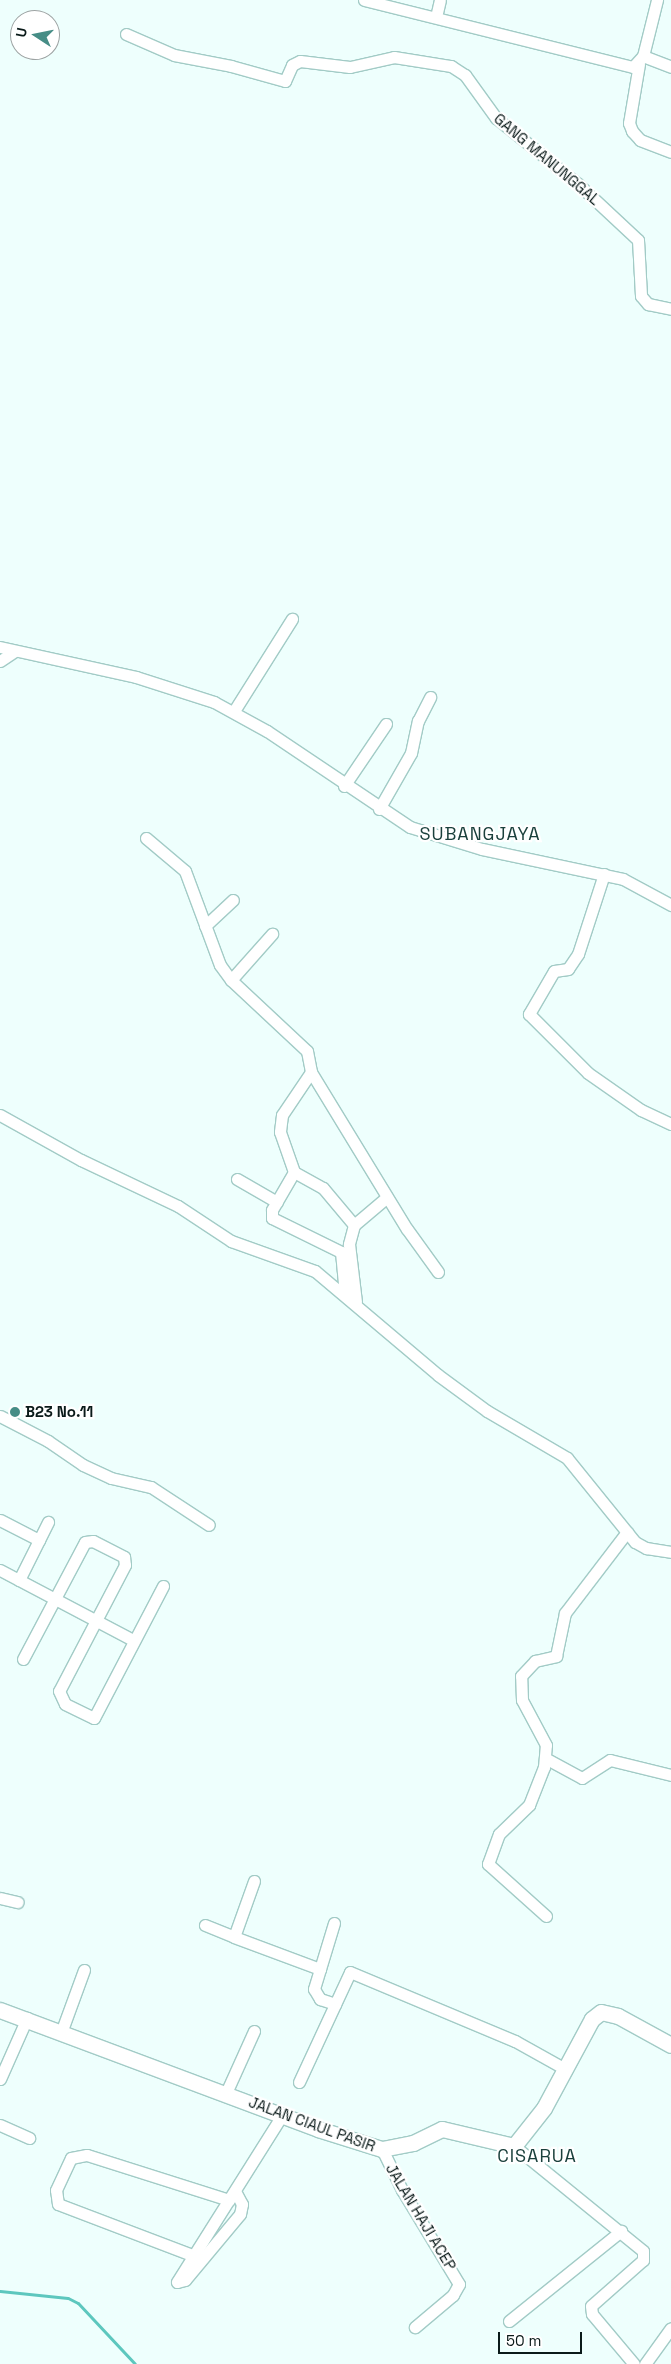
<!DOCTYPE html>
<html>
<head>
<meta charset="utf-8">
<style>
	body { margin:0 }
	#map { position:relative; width:671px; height:2364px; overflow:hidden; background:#eefffd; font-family:"Space Grotesk",sans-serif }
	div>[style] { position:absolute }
	.stream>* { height:3px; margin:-1.5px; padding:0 1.5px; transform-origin:1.5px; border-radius:1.5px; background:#5dc7be }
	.roads { filter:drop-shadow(1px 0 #a2cbc6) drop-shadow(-1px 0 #a2cbc6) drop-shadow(0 1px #a2cbc6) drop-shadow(0 -1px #a2cbc6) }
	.street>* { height:11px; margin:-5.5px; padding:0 5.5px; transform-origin:5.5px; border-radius:5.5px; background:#fff }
	.secondary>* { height:15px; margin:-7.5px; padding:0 7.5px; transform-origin:7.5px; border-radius:7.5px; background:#fff }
	.dots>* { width:14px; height:14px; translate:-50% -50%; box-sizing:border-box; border:2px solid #fff; border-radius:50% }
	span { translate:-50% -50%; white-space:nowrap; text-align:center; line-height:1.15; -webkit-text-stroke:4.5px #fff; paint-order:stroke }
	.street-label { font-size:15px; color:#0a1a19 }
	.poi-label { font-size:15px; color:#0a1a19; font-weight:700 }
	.left { translate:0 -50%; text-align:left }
	.quarter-label { font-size:18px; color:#1a403c; letter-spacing:1px }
	.north { position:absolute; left:10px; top:10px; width:50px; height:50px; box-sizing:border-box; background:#fff; border:1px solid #9da3a3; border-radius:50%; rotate:281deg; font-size:14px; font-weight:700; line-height:20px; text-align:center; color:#0a1a19 }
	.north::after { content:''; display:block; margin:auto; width:18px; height:22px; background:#468d86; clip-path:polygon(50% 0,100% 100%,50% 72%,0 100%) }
	.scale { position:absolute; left:498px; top:2332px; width:84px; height:22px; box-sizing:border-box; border:2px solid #0a1a19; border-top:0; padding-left:6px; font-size:15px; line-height:18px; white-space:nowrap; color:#0a1a19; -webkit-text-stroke:4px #fff; paint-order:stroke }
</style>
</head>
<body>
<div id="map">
	<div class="stream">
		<i style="left:0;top:2291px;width:68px;rotate:5.9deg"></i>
		<i style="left:68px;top:2298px;width:11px;rotate:27deg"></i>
		<i style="left:78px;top:2303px;width:83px;rotate:46.9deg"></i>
	</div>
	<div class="roads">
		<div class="street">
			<i style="left:364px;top:0;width:277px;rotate:14deg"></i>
			<i style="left:633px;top:67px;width:15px;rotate:-48deg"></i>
			<i style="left:643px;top:56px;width:58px;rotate:-76deg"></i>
			<i style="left:436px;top:17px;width:17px;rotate:-77deg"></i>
			<i style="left:126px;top:34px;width:52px;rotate:23.6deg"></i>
			<i style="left:174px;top:55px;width:58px;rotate:10.9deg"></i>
			<i style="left:231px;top:66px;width:56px;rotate:15.5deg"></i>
			<i style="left:285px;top:81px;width:17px;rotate:-66deg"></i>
			<i style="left:292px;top:65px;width:9px;rotate:-27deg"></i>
			<i style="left:300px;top:61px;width:50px;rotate:6.8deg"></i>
			<i style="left:350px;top:67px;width:45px;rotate:-12.8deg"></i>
			<i style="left:394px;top:57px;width:58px;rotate:9deg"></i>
			<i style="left:451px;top:66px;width:17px;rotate:33deg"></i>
			<i style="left:465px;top:75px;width:53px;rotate:54.2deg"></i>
			<i style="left:496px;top:118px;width:105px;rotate:38.8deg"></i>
			<i style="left:578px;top:184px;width:82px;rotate:43deg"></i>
			<i style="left:638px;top:240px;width:56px;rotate:86.9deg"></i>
			<i style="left:641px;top:296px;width:11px;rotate:49deg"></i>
			<i style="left:648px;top:304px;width:24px;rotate:12deg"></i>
			<i style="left:643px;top:56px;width:30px;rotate:21deg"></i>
			<i style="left:639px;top:64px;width:60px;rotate:99.6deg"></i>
			<i style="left:629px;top:123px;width:9px;rotate:69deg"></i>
			<i style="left:632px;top:131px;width:12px;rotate:48deg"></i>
			<i style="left:640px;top:140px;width:33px;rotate:21deg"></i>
			<i style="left:0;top:647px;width:139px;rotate:12.4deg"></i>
			<i style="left:136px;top:677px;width:82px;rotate:17.8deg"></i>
			<i style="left:214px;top:702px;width:60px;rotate:28.7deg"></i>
			<i style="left:267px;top:731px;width:172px;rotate:33.9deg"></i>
			<i style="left:410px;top:827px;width:75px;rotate:17deg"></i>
			<i style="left:482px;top:849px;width:144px;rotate:12deg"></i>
			<i style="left:623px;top:879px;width:55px;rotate:28.4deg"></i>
			<i style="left:0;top:661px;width:18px;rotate:-34deg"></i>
			<i style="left:234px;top:711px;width:109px;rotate:-57.8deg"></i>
			<i style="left:344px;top:786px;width:75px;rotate:-55.9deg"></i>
			<i style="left:379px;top:809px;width:64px;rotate:-60.3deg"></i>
			<i style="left:411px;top:753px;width:33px;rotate:-78deg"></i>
			<i style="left:418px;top:721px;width:27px;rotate:-63deg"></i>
			<i style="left:146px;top:838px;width:51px;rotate:40.2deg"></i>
			<i style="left:185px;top:871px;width:100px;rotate:69.6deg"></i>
			<i style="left:220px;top:965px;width:19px;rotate:54deg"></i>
			<i style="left:231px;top:980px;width:104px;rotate:43.1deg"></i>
			<i style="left:307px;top:1051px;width:21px;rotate:79deg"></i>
			<i style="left:311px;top:1072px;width:184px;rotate:58.6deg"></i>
			<i style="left:407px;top:1229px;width:53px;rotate:54.2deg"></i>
			<i style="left:604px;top:874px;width:84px;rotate:108deg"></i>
			<i style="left:578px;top:954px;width:18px;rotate:124deg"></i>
			<i style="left:568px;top:969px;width:14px;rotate:172deg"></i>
			<i style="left:554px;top:971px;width:50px;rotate:120.2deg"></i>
			<i style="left:529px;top:1014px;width:83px;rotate:45deg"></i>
			<i style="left:588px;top:1073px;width:65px;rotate:34.9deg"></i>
			<i style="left:641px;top:1110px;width:33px;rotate:25deg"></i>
			<i style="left:205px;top:926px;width:38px;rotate:-43deg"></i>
			<i style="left:231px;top:980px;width:62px;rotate:-48.3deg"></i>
			<i style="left:311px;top:1072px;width:52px;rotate:124deg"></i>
			<i style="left:282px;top:1115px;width:17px;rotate:97deg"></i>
			<i style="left:280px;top:1132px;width:42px;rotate:70.7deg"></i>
			<i style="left:294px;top:1172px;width:33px;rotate:29deg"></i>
			<i style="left:323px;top:1188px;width:48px;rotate:50deg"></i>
			<i style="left:354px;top:1225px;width:20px;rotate:105deg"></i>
			<i style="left:349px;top:1244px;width:58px;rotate:83.1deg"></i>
			<i style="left:0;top:1115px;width:93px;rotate:29.1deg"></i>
			<i style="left:81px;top:1160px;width:107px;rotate:25.4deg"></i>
			<i style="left:178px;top:1206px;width:64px;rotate:33.4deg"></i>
			<i style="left:231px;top:1241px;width:89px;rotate:19.7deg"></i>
			<i style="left:315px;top:1271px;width:161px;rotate:40.2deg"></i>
			<i style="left:438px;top:1375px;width:61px;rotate:36.3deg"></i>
			<i style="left:487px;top:1411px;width:93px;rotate:30.4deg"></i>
			<i style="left:567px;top:1458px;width:108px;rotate:51deg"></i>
			<i style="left:635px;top:1542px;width:13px;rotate:29deg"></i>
			<i style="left:646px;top:1548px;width:25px;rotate:9deg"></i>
			<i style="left:294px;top:1172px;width:44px;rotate:120.1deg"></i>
			<i style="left:272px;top:1210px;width:8px;rotate:90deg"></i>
			<i style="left:272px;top:1218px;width:77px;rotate:26.2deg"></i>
			<i style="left:237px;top:1179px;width:46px;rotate:29.9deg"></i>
			<i style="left:354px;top:1225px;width:43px;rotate:-40.3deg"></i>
			<i style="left:341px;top:1252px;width:42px;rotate:84.6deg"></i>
			<i style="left:0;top:1416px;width:54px;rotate:27.5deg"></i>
			<i style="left:48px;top:1441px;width:42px;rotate:34.4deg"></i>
			<i style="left:83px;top:1465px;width:31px;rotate:25deg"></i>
			<i style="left:111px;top:1478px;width:41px;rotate:12.7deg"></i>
			<i style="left:151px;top:1487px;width:69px;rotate:33.2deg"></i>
			<i style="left:0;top:1520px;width:44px;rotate:27.1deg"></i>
			<i style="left:0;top:1570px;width:150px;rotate:27.8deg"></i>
			<i style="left:19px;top:1580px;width:65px;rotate:-63.4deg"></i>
			<i style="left:23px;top:1659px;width:132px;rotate:-62.1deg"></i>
			<i style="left:85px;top:1542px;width:8px;rotate:-7deg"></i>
			<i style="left:93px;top:1541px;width:35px;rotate:27deg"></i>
			<i style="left:124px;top:1557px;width:8px;rotate:83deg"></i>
			<i style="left:125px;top:1565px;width:142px;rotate:117.6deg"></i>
			<i style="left:59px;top:1691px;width:14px;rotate:65deg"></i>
			<i style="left:65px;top:1704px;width:32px;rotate:26deg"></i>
			<i style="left:94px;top:1718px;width:149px;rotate:-62.4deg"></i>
			<i style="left:545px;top:1758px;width:42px;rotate:28.4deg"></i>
			<i style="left:582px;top:1778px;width:33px;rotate:-33deg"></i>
			<i style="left:610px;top:1760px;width:63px;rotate:13.8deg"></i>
			<i style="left:254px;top:1881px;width:59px;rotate:109.7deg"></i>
			<i style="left:234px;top:1937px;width:92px;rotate:20.4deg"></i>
			<i style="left:0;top:1898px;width:18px;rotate:13deg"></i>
			<i style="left:546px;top:1916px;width:78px;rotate:-138.1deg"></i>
			<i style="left:488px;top:1864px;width:32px;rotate:-70deg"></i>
			<i style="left:499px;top:1834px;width:42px;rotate:-44deg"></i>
			<i style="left:529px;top:1805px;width:41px;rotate:-68.5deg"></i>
			<i style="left:544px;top:1767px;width:22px;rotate:-85deg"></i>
			<i style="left:546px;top:1745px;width:51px;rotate:-118.1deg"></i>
			<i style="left:522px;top:1700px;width:24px;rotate:-92deg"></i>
			<i style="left:521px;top:1676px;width:21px;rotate:-47deg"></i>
			<i style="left:535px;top:1661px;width:22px;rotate:-13deg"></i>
			<i style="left:556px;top:1656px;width:44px;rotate:-78.2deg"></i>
			<i style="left:565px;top:1613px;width:102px;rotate:-52.6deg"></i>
			<i style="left:334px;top:1923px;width:69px;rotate:106.9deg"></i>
			<i style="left:314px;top:1989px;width:12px;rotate:59deg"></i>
			<i style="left:320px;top:1999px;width:16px;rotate:18deg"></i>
			<i style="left:205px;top:1925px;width:31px;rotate:22deg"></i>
			<i style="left:62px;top:2030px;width:64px;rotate:-69.9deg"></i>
			<i style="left:0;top:2079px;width:67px;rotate:-66.1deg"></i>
			<i style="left:299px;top:2082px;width:121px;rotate:-65.1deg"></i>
			<i style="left:350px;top:1972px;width:179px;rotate:22.7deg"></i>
			<i style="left:515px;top:2041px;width:57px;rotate:29.2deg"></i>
			<i style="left:226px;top:2093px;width:68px;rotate:-65.7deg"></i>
			<i style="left:0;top:2125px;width:32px;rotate:24deg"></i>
			<i style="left:514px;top:2146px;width:166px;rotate:39.1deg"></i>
			<i style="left:643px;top:2251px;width:9px;rotate:90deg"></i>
			<i style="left:643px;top:2260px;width:69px;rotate:138.5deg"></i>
			<i style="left:591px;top:2306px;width:8px;rotate:83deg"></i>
			<i style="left:592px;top:2314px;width:65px;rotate:50deg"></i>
			<i style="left:382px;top:2149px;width:46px;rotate:64deg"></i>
			<i style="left:402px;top:2190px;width:110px;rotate:58.8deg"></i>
			<i style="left:459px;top:2284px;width:13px;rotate:119deg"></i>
			<i style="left:453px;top:2295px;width:50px;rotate:139.9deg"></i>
			<i style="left:235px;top:2191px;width:15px;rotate:62deg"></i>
			<i style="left:242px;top:2204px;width:10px;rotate:101deg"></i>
			<i style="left:240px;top:2214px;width:86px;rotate:129.8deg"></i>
			<i style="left:185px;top:2280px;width:8px;rotate:166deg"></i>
			<i style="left:177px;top:2282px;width:199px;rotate:-57.8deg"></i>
			<i style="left:192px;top:2255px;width:143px;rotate:-159.2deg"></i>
			<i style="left:58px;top:2204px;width:14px;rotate:-98deg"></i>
			<i style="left:56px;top:2190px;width:35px;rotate:-65deg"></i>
			<i style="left:71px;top:2158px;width:16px;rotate:-11deg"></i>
			<i style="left:87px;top:2155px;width:149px;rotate:17.6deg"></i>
			<i style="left:509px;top:2321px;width:144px;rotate:-38.8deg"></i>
			<i style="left:645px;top:2364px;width:44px;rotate:-54.2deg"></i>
		</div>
		<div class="secondary">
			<i style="left:0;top:2010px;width:340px;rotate:20.5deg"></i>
			<i style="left:318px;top:2129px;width:67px;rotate:17.4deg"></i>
			<i style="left:382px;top:2149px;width:32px;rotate:-11deg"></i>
			<i style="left:413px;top:2143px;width:32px;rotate:-26deg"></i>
			<i style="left:442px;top:2129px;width:74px;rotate:13.3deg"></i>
			<i style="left:514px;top:2146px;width:48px;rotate:-51.7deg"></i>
			<i style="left:544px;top:2108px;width:101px;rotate:-61.7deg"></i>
			<i style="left:592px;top:2019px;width:11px;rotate:-38deg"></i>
			<i style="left:601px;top:2012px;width:17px;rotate:13deg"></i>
			<i style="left:618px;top:2016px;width:60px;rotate:28.7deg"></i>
		</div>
	</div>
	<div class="dots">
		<i style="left:15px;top:1412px;background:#468d86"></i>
	</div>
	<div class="street-label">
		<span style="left:547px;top:159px;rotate:40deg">GANG MANUNGGAL</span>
		<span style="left:312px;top:2124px;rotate:20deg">JALAN CIAUL PASIR</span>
		<span style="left:421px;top:2217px;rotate:59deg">JALAN HAJI ACEP</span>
	</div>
	<div class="poi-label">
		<span class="left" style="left:25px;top:1412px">B23 No.11</span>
	</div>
	<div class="quarter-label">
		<span style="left:480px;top:834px">SUBANGJAYA</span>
		<span style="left:537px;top:2156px">CISARUA</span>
	</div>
	<div class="north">U</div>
	<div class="scale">50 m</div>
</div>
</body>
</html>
